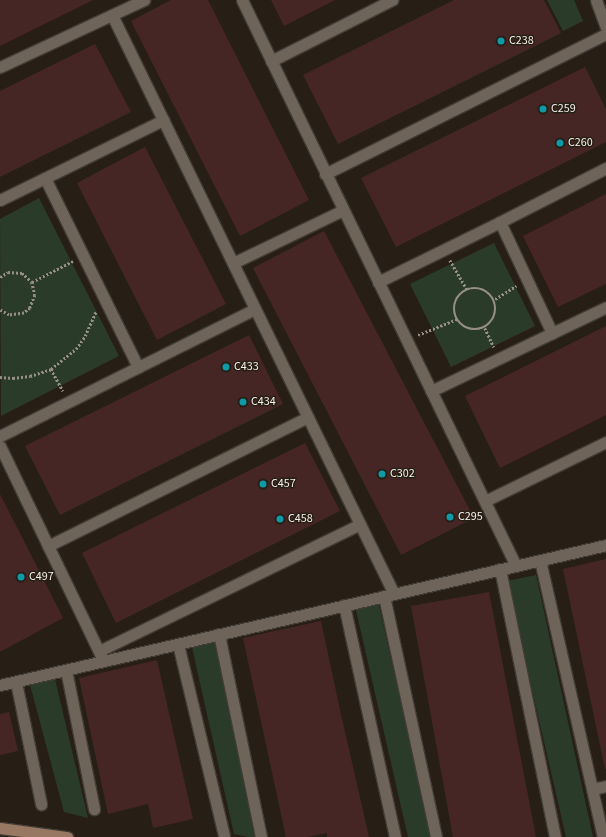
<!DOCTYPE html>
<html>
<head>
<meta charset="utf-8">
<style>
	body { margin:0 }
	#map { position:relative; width:606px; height:837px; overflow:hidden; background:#271f16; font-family:"Source Sans 3",sans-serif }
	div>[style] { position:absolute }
	.green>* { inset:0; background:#2b3b2a }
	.building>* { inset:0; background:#462625 }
	.path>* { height:2.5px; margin-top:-1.25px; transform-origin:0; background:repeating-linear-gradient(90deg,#968f87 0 2px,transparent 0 4px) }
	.path>.ring { margin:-1.25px; padding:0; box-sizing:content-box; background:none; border:2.5px solid #968f87; border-radius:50% }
	.roads { filter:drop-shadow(1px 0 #423c35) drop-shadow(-1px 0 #423c35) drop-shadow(0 1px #423c35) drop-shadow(0 -1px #423c35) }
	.minor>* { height:11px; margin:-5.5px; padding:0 5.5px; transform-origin:5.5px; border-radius:5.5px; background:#6e6459 }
	.secondary>* { height:11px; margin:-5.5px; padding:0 5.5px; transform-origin:5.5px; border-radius:5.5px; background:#987863 }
	.dots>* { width:11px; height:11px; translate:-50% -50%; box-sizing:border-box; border:2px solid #271f16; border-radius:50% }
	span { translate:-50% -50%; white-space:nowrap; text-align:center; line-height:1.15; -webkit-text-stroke:3px #271f16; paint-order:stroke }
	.poi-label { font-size:12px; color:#f5efe8 }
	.left { translate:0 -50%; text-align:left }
</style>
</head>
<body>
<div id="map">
	<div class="green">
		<i style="clip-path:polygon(547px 0,574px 0,583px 21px,563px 31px)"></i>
		<i style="clip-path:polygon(39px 198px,119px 356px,1px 416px,0 219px)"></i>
		<i style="clip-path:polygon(494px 243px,535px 326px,451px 367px,410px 284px)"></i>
		<i style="clip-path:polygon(536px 575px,593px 837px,566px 837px,507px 581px)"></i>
		<i style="clip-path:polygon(378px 601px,431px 837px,408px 837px,355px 606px)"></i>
		<i style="clip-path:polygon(215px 637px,261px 837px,248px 837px,234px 834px,191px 643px)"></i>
		<i style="clip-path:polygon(54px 675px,88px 818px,64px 812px,29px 681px)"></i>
	</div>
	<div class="building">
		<i style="clip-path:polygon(0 0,93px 0,0 46px)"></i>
		<i style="clip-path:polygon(171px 0,208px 0,309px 200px,240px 236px,131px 21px)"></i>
		<i style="clip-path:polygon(271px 0,335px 0,284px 26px)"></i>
		<i style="clip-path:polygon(454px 0,544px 0,561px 33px,338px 144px,303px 75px)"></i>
		<i style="clip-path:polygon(95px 44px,131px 112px,0 177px,0 91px)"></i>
		<i style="clip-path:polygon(585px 67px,606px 109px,606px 142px,396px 247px,361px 178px)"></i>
		<i style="clip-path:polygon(145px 147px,226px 304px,157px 340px,77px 183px)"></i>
		<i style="clip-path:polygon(606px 194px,606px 284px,558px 307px,523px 236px)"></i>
		<i style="clip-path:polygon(324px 231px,474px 518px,401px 555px,253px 268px)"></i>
		<i style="clip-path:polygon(606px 326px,606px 415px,500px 468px,465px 396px)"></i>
		<i style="clip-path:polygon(249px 335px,283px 404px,60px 515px,25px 446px)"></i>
		<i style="clip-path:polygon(305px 443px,340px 511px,116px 623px,82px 553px)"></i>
		<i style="clip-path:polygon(0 494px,63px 618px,0 652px)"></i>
		<i style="clip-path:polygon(606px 559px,606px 769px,605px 769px,563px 569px)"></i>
		<i style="clip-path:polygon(489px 592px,506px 681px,536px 837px,453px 837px,411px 606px)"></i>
		<i style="clip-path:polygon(321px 621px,340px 710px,369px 837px,327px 837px,327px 833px,307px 837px,286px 837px,243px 638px)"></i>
		<i style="clip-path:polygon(157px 660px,193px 819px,153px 828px,148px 804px,108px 814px,79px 678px)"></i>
		<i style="clip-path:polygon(9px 712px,18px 751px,0 755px,0 714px)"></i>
	</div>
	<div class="path">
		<i style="left:450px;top:260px;width:34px;rotate:60deg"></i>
		<i style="left:0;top:277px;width:9px;rotate:-32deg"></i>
		<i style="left:8px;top:272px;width:14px;rotate:4deg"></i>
		<i style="left:22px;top:273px;width:13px;rotate:42deg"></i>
		<i style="left:32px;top:282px;width:13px;rotate:77deg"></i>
		<i style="left:35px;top:295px;width:14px;rotate:111deg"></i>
		<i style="left:30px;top:308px;width:8px;rotate:140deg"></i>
		<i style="left:24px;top:313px;width:15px;rotate:172deg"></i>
		<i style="left:9px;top:315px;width:10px;rotate:-151deg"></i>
		<i style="left:32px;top:282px;width:46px;rotate:-27.1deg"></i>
		<i class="ring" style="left:454px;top:288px;width:39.5px;height:39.5px"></i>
		<i style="left:495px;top:299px;width:25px;rotate:-32deg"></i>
		<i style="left:485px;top:328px;width:21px;rotate:65deg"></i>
		<i style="left:418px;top:335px;width:42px;rotate:-22.3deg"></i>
		<i style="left:51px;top:369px;width:25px;rotate:61deg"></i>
		<i style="left:0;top:377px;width:13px;rotate:4deg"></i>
		<i style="left:13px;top:378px;width:17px;rotate:-7deg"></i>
		<i style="left:30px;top:376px;width:22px;rotate:-18deg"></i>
		<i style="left:51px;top:369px;width:32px;rotate:-39deg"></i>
		<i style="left:76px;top:349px;width:16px;rotate:-55deg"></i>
		<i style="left:85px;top:336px;width:27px;rotate:-66deg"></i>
	</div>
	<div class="roads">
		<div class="minor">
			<i style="left:242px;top:0;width:629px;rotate:64.17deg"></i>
			<i style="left:596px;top:0;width:29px;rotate:70deg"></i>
			<i style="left:112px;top:15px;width:644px;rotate:64.03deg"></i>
			<i style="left:271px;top:61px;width:136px;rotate:-26.8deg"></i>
			<i style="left:0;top:67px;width:159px;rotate:-25deg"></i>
			<i style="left:325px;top:174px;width:314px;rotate:-26.5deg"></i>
			<i style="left:45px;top:178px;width:211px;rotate:63.8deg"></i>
			<i style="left:0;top:200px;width:182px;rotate:-26.1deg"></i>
			<i style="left:500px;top:222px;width:123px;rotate:64.9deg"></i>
			<i style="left:233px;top:263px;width:122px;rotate:-25.7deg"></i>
			<i style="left:378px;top:282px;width:136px;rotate:-26.2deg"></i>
			<i style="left:500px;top:222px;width:119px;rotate:-27deg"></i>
			<i style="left:431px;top:391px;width:194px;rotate:-25.6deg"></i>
			<i style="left:0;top:436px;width:285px;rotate:-26.5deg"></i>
			<i style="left:0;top:446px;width:235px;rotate:64.3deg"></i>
			<i style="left:485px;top:501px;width:135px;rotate:-26deg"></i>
			<i style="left:48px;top:546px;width:290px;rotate:-26.4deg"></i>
			<i style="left:540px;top:560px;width:284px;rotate:77.2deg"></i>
			<i style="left:500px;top:569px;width:274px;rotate:78.4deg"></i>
			<i style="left:384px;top:596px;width:247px;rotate:77.8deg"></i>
			<i style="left:344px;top:605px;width:238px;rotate:77.6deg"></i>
			<i style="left:219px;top:634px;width:207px;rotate:78.3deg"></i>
			<i style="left:178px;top:644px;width:197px;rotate:76.5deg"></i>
			<i style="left:99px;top:651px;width:290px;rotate:-25.9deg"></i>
			<i style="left:66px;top:670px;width:142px;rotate:78.6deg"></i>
			<i style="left:16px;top:682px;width:125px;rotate:78.4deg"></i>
			<i style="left:0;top:685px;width:622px;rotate:-13.01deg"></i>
			<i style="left:592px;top:789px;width:14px;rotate:-12deg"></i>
		</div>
		<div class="secondary">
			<i style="left:0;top:828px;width:68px;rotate:7.7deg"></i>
		</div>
	</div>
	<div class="dots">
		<i style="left:501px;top:41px;background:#0f9aa8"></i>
		<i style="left:543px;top:109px;background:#0f9aa8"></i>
		<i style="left:560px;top:143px;background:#0f9aa8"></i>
		<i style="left:226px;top:367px;background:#0f9aa8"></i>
		<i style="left:243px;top:402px;background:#0f9aa8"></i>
		<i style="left:382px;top:474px;background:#0f9aa8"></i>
		<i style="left:263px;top:484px;background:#0f9aa8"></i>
		<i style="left:450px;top:517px;background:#0f9aa8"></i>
		<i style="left:280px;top:519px;background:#0f9aa8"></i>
		<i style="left:21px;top:577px;background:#0f9aa8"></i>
	</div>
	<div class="poi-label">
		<span class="left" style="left:509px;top:41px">C238</span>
		<span class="left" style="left:551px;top:109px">C259</span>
		<span class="left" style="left:568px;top:143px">C260</span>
		<span class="left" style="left:234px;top:367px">C433</span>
		<span class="left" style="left:251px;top:402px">C434</span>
		<span class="left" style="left:390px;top:474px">C302</span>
		<span class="left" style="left:271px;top:484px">C457</span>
		<span class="left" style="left:458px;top:517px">C295</span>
		<span class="left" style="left:288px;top:519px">C458</span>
		<span class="left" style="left:29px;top:577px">C497</span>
	</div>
</div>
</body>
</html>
